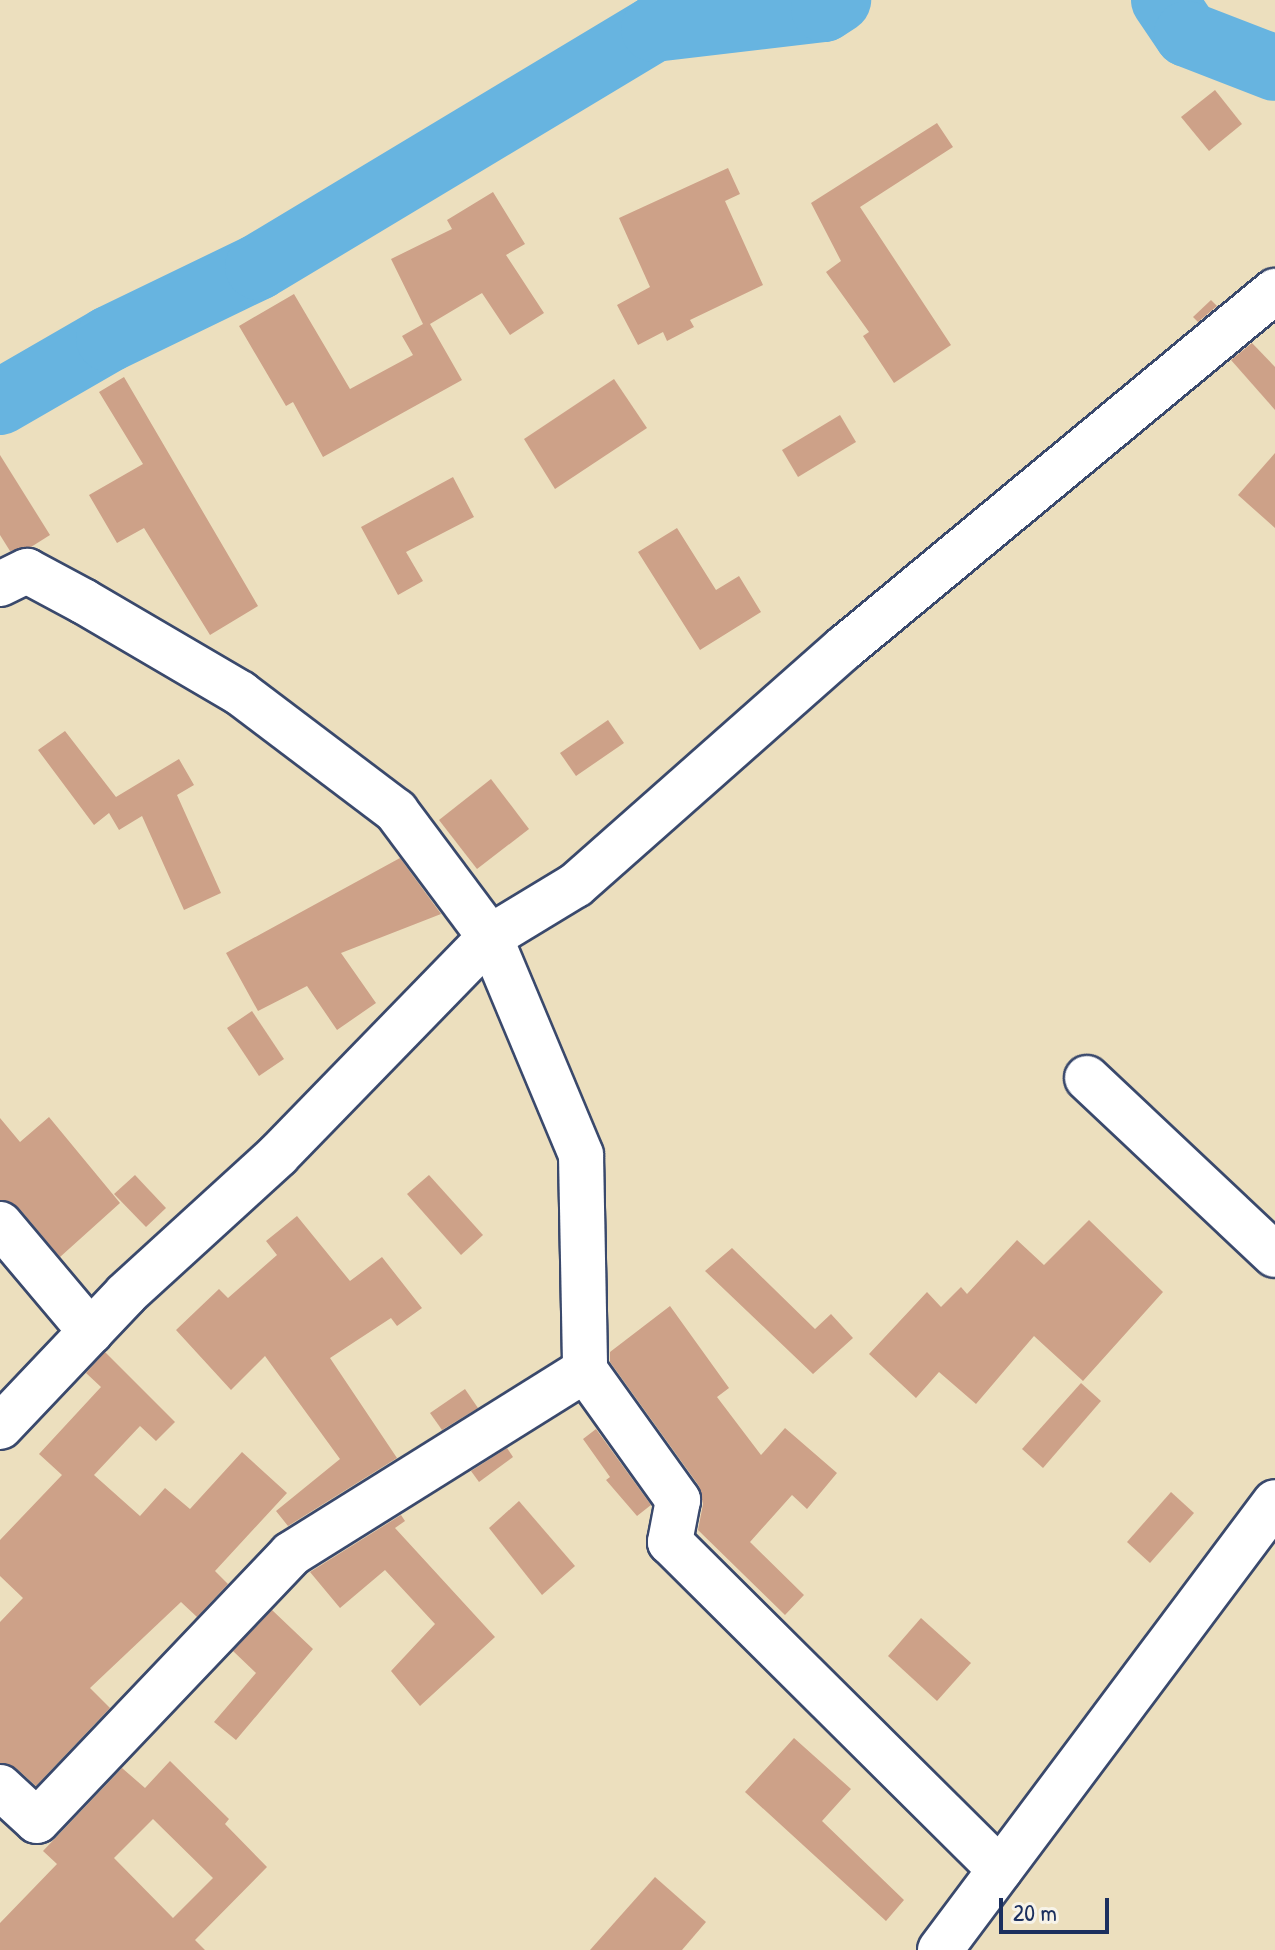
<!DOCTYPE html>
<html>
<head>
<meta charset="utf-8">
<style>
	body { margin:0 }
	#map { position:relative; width:1275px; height:1950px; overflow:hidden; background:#ecdfbe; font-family:"Patrick Hand",sans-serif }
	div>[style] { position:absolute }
	.river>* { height:66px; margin:-33px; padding:0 33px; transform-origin:33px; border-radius:33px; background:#67b4e0 }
	.building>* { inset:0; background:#cda188 }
	.roads { filter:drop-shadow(2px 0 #3a496c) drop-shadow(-2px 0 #3a496c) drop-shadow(0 2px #3a496c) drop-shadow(0 -2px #3a496c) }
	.minor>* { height:44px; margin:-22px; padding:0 22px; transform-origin:22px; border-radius:22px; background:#fff }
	span { translate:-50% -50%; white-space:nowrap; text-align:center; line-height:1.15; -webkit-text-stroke:7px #f7f3e8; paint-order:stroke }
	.scale { position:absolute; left:999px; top:1898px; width:110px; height:36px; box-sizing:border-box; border:4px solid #1b2f5e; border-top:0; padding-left:10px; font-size:24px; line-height:28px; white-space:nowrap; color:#1b2f5e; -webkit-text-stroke:6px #f7f3e8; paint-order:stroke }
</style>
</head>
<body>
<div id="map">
	<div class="river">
		<i style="left:1164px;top:0;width:41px;rotate:55.9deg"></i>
		<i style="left:1187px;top:34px;width:94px;rotate:21.1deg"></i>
		<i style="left:0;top:402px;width:126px;rotate:-30deg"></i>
		<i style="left:109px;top:339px;width:165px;rotate:-25.8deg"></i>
		<i style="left:258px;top:267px;width:462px;rotate:-31deg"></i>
		<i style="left:654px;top:29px;width:171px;rotate:-6.7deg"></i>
		<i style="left:824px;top:9px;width:17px;rotate:-33deg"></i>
	</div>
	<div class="building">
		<i style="clip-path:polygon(1215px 90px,1242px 124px,1209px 151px,1181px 117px)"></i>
		<i style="clip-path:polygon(937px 123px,953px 147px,860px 207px,951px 345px,894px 383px,863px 336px,869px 332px,826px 272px,841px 261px,811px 203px)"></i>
		<i style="clip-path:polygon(728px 168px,740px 194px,725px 201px,763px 285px,690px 320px,694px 327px,667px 341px,663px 332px,638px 345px,617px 305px,650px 287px,619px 218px)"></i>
		<i style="clip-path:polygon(493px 192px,525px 244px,506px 255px,544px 313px,510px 335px,482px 293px,430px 324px,462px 380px,323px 457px,293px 402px,286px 406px,239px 326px,294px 294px,350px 389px,413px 355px,402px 336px,423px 324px,391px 259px,452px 229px,447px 220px)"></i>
		<i style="clip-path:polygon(1211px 300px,1217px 306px,1198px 322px,1193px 317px)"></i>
		<i style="clip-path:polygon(1252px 343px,1275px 367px,1275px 410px,1231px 360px)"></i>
		<i style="clip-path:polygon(124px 377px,258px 606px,210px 635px,144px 528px,117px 543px,89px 495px,143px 464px,99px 392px)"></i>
		<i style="clip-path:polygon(614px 379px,647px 428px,555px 489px,524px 439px)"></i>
		<i style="clip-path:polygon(840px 415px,856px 442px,798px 477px,782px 450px)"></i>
		<i style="clip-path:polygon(1275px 453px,1275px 528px,1238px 495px)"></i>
		<i style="clip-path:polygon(0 455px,50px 535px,31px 547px,10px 551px,0 535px)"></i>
		<i style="clip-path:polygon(453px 477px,474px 517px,406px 552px,423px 581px,398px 595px,361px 527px)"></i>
		<i style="clip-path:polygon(677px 528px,716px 590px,739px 576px,761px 612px,700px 650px,638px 552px)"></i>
		<i style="clip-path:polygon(608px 720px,624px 743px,576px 776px,560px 753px)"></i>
		<i style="clip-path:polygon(65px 731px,116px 797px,179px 759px,194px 785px,177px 795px,221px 893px,184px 910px,142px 816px,119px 830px,109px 813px,94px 825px,38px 750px)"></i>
		<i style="clip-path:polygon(491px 779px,529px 829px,477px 869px,439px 820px)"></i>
		<i style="clip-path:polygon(400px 858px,441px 914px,341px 953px,376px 1003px,337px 1030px,307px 986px,258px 1011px,226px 953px)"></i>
		<i style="clip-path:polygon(252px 1011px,284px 1059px,259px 1076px,227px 1028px)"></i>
		<i style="clip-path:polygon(49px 1117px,120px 1203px,60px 1257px,19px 1208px,0 1200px,0 1118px,20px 1142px)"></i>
		<i style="clip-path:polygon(135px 1175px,166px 1208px,146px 1227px,114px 1194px)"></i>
		<i style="clip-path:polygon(429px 1175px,483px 1235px,461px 1255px,407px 1194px)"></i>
		<i style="clip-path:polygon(297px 1216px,350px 1281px,382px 1257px,422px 1308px,397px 1326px,391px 1318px,330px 1358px,397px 1458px,288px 1526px,276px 1511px,340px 1459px,265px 1356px,231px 1390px,176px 1330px,219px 1289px,228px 1298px,277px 1255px,266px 1241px)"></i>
		<i style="clip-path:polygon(1089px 1220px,1163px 1292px,1083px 1381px,1034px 1336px,976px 1404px,939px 1372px,916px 1398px,869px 1354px,927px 1292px,941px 1307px,961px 1287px,967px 1294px,1017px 1240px,1044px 1265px)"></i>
		<i style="clip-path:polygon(732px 1248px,815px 1329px,831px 1314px,853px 1338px,813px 1374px,705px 1271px)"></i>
		<i style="clip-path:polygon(670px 1306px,729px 1388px,717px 1397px,761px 1455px,785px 1428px,837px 1473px,807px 1509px,792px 1495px,750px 1542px,804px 1595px,785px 1615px,698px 1530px,703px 1504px,699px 1486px,610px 1362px,610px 1352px)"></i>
		<i style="clip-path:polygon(105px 1352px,175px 1422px,156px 1441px,140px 1426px,94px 1475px,140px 1516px,165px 1488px,190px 1509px,242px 1452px,287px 1493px,215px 1571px,228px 1584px,197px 1617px,181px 1602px,90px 1688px,110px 1708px,36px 1786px,16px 1768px,0 1763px,0 1622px,23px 1598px,0 1576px,0 1540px,62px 1475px,39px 1454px,101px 1387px,86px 1373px)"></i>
		<i style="clip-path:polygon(1081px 1383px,1101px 1401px,1043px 1468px,1022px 1449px)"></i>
		<i style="clip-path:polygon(465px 1389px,478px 1408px,442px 1430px,430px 1413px)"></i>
		<i style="clip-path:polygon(596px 1429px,651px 1505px,637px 1516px,606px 1480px,610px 1477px,583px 1439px)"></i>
		<i style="clip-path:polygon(507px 1448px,513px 1457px,479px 1482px,471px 1471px)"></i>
		<i style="clip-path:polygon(1171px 1492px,1194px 1513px,1150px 1563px,1127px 1542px)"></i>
		<i style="clip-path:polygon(519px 1501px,575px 1566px,542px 1595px,489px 1528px)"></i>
		<i style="clip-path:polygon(401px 1515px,405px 1521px,395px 1528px,495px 1637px,420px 1706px,391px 1671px,435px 1624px,385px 1570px,340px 1608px,310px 1572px)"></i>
		<i style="clip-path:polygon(272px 1610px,313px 1649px,236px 1740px,214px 1722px,256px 1673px,233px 1651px)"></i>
		<i style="clip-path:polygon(921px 1618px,971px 1663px,937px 1701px,888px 1656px)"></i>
		<i style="clip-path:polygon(794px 1738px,851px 1789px,822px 1821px,904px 1900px,886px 1921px,745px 1792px)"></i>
		<i style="clip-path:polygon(evenodd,170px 1761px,229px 1819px,225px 1824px,267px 1867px,195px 1940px,205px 1950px,0 1950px,0 1923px,57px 1864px,43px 1851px,122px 1768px,145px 1788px,170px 1761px,153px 1819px,213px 1878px,173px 1918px,114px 1858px,153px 1819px)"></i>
		<i style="clip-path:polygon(655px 1877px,706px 1922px,682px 1950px,590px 1950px)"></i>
	</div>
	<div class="roads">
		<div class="minor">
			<i style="left:0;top:584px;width:30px;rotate:-26deg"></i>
			<i style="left:27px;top:571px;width:64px;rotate:28.2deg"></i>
			<i style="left:83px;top:601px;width:182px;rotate:30.4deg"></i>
			<i style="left:240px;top:693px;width:196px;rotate:37.1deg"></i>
			<i style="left:396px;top:811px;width:157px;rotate:53.3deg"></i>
			<i style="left:490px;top:937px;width:236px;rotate:67.3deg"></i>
			<i style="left:581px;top:1155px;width:215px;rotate:88.9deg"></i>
			<i style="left:585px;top:1370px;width:160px;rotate:54.4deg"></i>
			<i style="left:678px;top:1500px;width:43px;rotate:100.8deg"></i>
			<i style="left:670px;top:1542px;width:465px;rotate:44.8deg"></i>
			<i style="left:1087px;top:1078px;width:258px;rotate:43.3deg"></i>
			<i style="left:0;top:1224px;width:141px;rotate:49.9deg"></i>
			<i style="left:0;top:1427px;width:183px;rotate:-46.5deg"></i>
			<i style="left:126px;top:1294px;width:206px;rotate:-42.4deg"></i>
			<i style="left:278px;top:1155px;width:304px;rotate:-45.8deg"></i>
			<i style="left:490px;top:937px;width:100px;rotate:-31.2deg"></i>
			<i style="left:576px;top:885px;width:358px;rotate:-41.5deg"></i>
			<i style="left:844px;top:648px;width:560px;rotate:-39.64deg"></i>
			<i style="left:0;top:1787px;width:50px;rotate:42.6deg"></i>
			<i style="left:37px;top:1821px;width:369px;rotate:-46.4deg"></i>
			<i style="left:291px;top:1554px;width:347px;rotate:-32deg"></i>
			<i style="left:940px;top:1950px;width:559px;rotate:-53.21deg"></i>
		</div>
	</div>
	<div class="scale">20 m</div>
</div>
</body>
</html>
